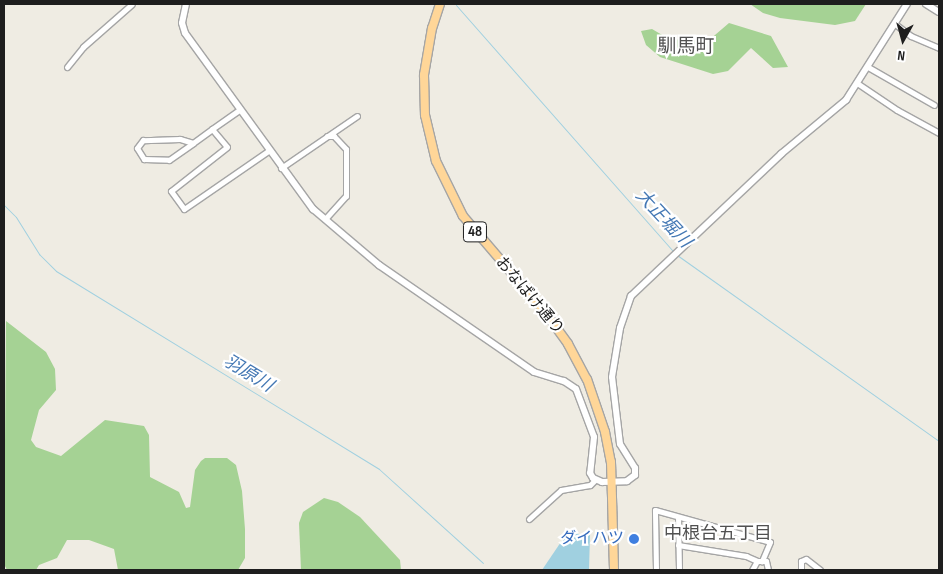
<!DOCTYPE html>
<html>
<head>
<meta charset="utf-8">
<style>
	body { margin:0 }
	#map { position:relative; width:943px; height:574px; overflow:hidden; background:#efece3; font-family:"Sofia Sans Condensed","Noto Sans JP",sans-serif }
	div>[style] { position:absolute }
	.forest>* { inset:0; background:#a5d294 }
	.water>* { inset:0; background:#a0d0e0 }
	.stream>* { height:1px; margin:-0.5px; padding:0 0.5px; transform-origin:0.5px; border-radius:0.5px; background:#a0d0e0 }
	.roads { filter:drop-shadow(1px 0 #a5a5a5) drop-shadow(-1px 0 #a5a5a5) drop-shadow(0 1px #a5a5a5) drop-shadow(0 -1px #a5a5a5) }
	.minor>* { height:5px; margin:-2.5px; padding:0 2.5px; transform-origin:2.5px; border-radius:2.5px; background:#fff }
	.tertiary>* { height:6px; margin:-3px; padding:0 3px; transform-origin:3px; border-radius:3px; background:#fff }
	.primary>* { height:8px; margin:-4px; padding:0 4px; transform-origin:4px; border-radius:4px; background:#ffd698 }
	.dots>* { width:14px; height:14px; translate:-50% -50%; box-sizing:border-box; border:2px solid #fff; border-radius:50% }
	span { translate:-50% -50%; white-space:nowrap; text-align:center; line-height:1.15; -webkit-text-stroke:4.5px #fff; paint-order:stroke }
	.shield-label span { padding:1px 4px; background:#fff; border:1px solid; border-radius:4px; -webkit-text-stroke-width:0 }
	.shield-label { font-size:15px; color:#1e1e1e; font-weight:700 }
	.street-label { font-size:16px; color:#1e1e1e }
	.shop-label { font-size:16px; color:#366cbe }
	.right { translate:-100% -50%; text-align:right }
	.water-label { font-size:18px; color:#4478b4; font-style:italic }
	.neighbourhood-label { font-size:18px; color:#515151 }
	.quarter-label { font-size:19px; color:#515151 }
	.frame { position:absolute; inset:0; border:5px solid #1e1e1e; pointer-events:none }
	.north { position:absolute; left:878px; top:15px; width:50px; height:50px; -webkit-text-stroke:4px #fff; paint-order:stroke; rotate:187deg; font-size:14px; font-weight:700; line-height:20px; text-align:center; color:#1e1e1e }
	.north::after { content:''; display:block; margin:auto; width:18px; height:22px; background:#1e1e1e; clip-path:polygon(50% 0,100% 100%,50% 72%,0 100%) }
</style>
</head>
<body>
<div id="map">
	<div class="forest">
		<i style="clip-path:polygon(750px 4px,866px 4px,855px 21px,835px 25px,780px 18px,763px 13px)"></i>
		<i style="clip-path:polygon(729px 23px,771px 36px,788px 67px,773px 68px,751px 48px,728px 71px,713px 74px,660px 57px,646px 45px,641px 31px,652px 29px,669px 39px,708px 41px)"></i>
		<i style="clip-path:polygon(6px 321px,46px 352px,55px 369px,56px 390px,39px 410px,31px 440px,36px 447px,61px 456px,105px 420px,144px 426px,149px 435px,150px 477px,179px 492px,186px 508px,190px 507px,195px 470px,201px 461px,205px 458px,227px 458px,236px 465px,242px 491px,245px 529px,245px 558px,238px 570px,118px 570px,114px 549px,89px 540px,67px 540px,57px 558px,39px 565px,36px 570px,7px 570px,4px 564px)"></i>
		<i style="clip-path:polygon(324px 498px,338px 502px,360px 517px,400px 560px,401px 570px,301px 570px,299px 523px,303px 512px)"></i>
	</div>
	<div class="water">
		<i style="clip-path:polygon(567px 533px,590px 535px,589px 570px,542px 570px)"></i>
	</div>
	<div class="stream">
		<i style="left:456px;top:5px;width:329px;rotate:48.6deg"></i>
		<i style="left:4px;top:205px;width:17px;rotate:45deg"></i>
		<i style="left:16px;top:217px;width:44px;rotate:58.1deg"></i>
		<i style="left:39px;top:254px;width:24px;rotate:45deg"></i>
		<i style="left:56px;top:271px;width:379px;rotate:31.5deg"></i>
		<i style="left:379px;top:469px;width:140px;rotate:42.1deg"></i>
		<i style="left:677px;top:255px;width:321px;rotate:35.4deg"></i>
	</div>
	<div class="roads">
		<div class="minor">
			<i style="left:895px;top:24px;width:20px;rotate:37deg"></i>
			<i style="left:911px;top:36px;width:30px;rotate:23deg"></i>
			<i style="left:67px;top:67px;width:26px;rotate:-51deg"></i>
			<i style="left:83px;top:47px;width:65px;rotate:-41.3deg"></i>
			<i style="left:868px;top:67px;width:76px;rotate:29.9deg"></i>
			<i style="left:857px;top:83px;width:48px;rotate:34deg"></i>
			<i style="left:897px;top:110px;width:48px;rotate:28.7deg"></i>
			<i style="left:212px;top:129px;width:23px;rotate:50deg"></i>
			<i style="left:227px;top:147px;width:71px;rotate:141.8deg"></i>
			<i style="left:171px;top:191px;width:22px;rotate:54deg"></i>
			<i style="left:184px;top:209px;width:102px;rotate:-34.6deg"></i>
			<i style="left:193px;top:143px;width:14px;rotate:-163deg"></i>
			<i style="left:180px;top:139px;width:37px;rotate:178deg"></i>
			<i style="left:143px;top:140px;width:10px;rotate:127deg"></i>
			<i style="left:137px;top:148px;width:13px;rotate:58deg"></i>
			<i style="left:144px;top:159px;width:25px;rotate:2deg"></i>
			<i style="left:169px;top:160px;width:29px;rotate:-35deg"></i>
			<i style="left:193px;top:143px;width:24px;rotate:-36deg"></i>
			<i style="left:212px;top:129px;width:32px;rotate:-35deg"></i>
			<i style="left:281px;top:168px;width:92px;rotate:-34.4deg"></i>
			<i style="left:325px;top:219px;width:31px;rotate:-48deg"></i>
			<i style="left:346px;top:196px;width:47px;rotate:-90deg"></i>
			<i style="left:346px;top:149px;width:18px;rotate:-133deg"></i>
			<i style="left:334px;top:136px;width:7px;rotate:180deg"></i>
			<i style="left:678px;top:517px;width:53px;rotate:88.9deg"></i>
			<i style="left:529px;top:519px;width:43px;rotate:-42.2deg"></i>
			<i style="left:561px;top:490px;width:29px;rotate:-10deg"></i>
			<i style="left:590px;top:485px;width:7px;rotate:-45deg"></i>
			<i style="left:678px;top:545px;width:69px;rotate:9.2deg"></i>
			<i style="left:746px;top:556px;width:12px;rotate:24deg"></i>
			<i style="left:656px;top:570px;width:60px;rotate:-91deg"></i>
			<i style="left:655px;top:510px;width:119px;rotate:15.5deg"></i>
			<i style="left:770px;top:542px;width:21px;rotate:113deg"></i>
			<i style="left:752px;top:570px;width:10px;rotate:-61deg"></i>
			<i style="left:757px;top:561px;width:9px"></i>
			<i style="left:766px;top:561px;width:9px;rotate:77deg"></i>
			<i style="left:801px;top:570px;width:9px;rotate:-90deg"></i>
			<i style="left:801px;top:561px;width:5px;rotate:-22deg"></i>
			<i style="left:806px;top:559px;width:18px;rotate:38deg"></i>
		</div>
		<div class="tertiary">
			<i style="left:186px;top:4px;width:19px;rotate:102deg"></i>
			<i style="left:182px;top:23px;width:10px;rotate:73deg"></i>
			<i style="left:185px;top:33px;width:218px;rotate:54deg"></i>
			<i style="left:313px;top:209px;width:87px;rotate:40.3deg"></i>
			<i style="left:379px;top:265px;width:188px;rotate:34.6deg"></i>
			<i style="left:534px;top:372px;width:31px;rotate:17deg"></i>
			<i style="left:564px;top:381px;width:14px;rotate:34deg"></i>
			<i style="left:576px;top:389px;width:51px;rotate:69.4deg"></i>
			<i style="left:594px;top:437px;width:36px;rotate:96deg"></i>
			<i style="left:590px;top:473px;width:6px;rotate:59deg"></i>
			<i style="left:593px;top:478px;width:10px;rotate:24deg"></i>
			<i style="left:602px;top:482px;width:25px;rotate:-2deg"></i>
			<i style="left:627px;top:481px;width:10px;rotate:-37deg"></i>
			<i style="left:635px;top:475px;width:7px;rotate:-90deg"></i>
			<i style="left:635px;top:468px;width:28px;rotate:-122deg"></i>
			<i style="left:620px;top:444px;width:67px;rotate:-96.8deg"></i>
			<i style="left:612px;top:377px;width:50px;rotate:-80.7deg"></i>
			<i style="left:620px;top:328px;width:34px;rotate:-71deg"></i>
			<i style="left:631px;top:296px;width:207px;rotate:-43.4deg"></i>
			<i style="left:781px;top:154px;width:85px;rotate:-39.7deg"></i>
			<i style="left:846px;top:100px;width:114px;rotate:-57.6deg"></i>
			<i style="left:926px;top:4px;width:15px;rotate:32deg"></i>
		</div>
		<div class="primary">
			<i style="left:440px;top:4px;width:25px;rotate:108deg"></i>
			<i style="left:432px;top:28px;width:48px;rotate:99.7deg"></i>
			<i style="left:424px;top:75px;width:40px;rotate:88.6deg"></i>
			<i style="left:425px;top:115px;width:47px;rotate:76.6deg"></i>
			<i style="left:436px;top:161px;width:61px;rotate:63.9deg"></i>
			<i style="left:463px;top:216px;width:126px;rotate:49.5deg"></i>
			<i style="left:545px;top:312px;width:39px;rotate:54deg"></i>
			<i style="left:568px;top:344px;width:40px;rotate:62deg"></i>
			<i style="left:587px;top:379px;width:56px;rotate:71.2deg"></i>
			<i style="left:605px;top:432px;width:31px;rotate:79deg"></i>
			<i style="left:611px;top:462px;width:108px;rotate:88.4deg"></i>
		</div>
	</div>
	<div class="dots">
		<i style="left:634px;top:539px;background:#3f7fe0"></i>
	</div>
	<div class="shield-label">
		<span style="left:475px;top:232px">48</span>
	</div>
	<div class="street-label">
		<span style="left:529px;top:296px;rotate:50deg">おなばけ通り</span>
	</div>
	<div class="shop-label">
		<span class="right" style="left:624px;top:539px">ダイハツ</span>
	</div>
	<div class="water-label">
		<span style="left:663px;top:219px;rotate:47deg">大正堀川</span>
		<span style="left:248px;top:374px;rotate:31deg">羽原川</span>
	</div>
	<div class="neighbourhood-label">
		<span style="left:718px;top:534px">中根台五丁目</span>
	</div>
	<div class="quarter-label">
		<span style="left:686px;top:47px">馴馬町</span>
	</div>
	<div class="frame"></div>
	<div class="north">N</div>
</div>
</body>
</html>
